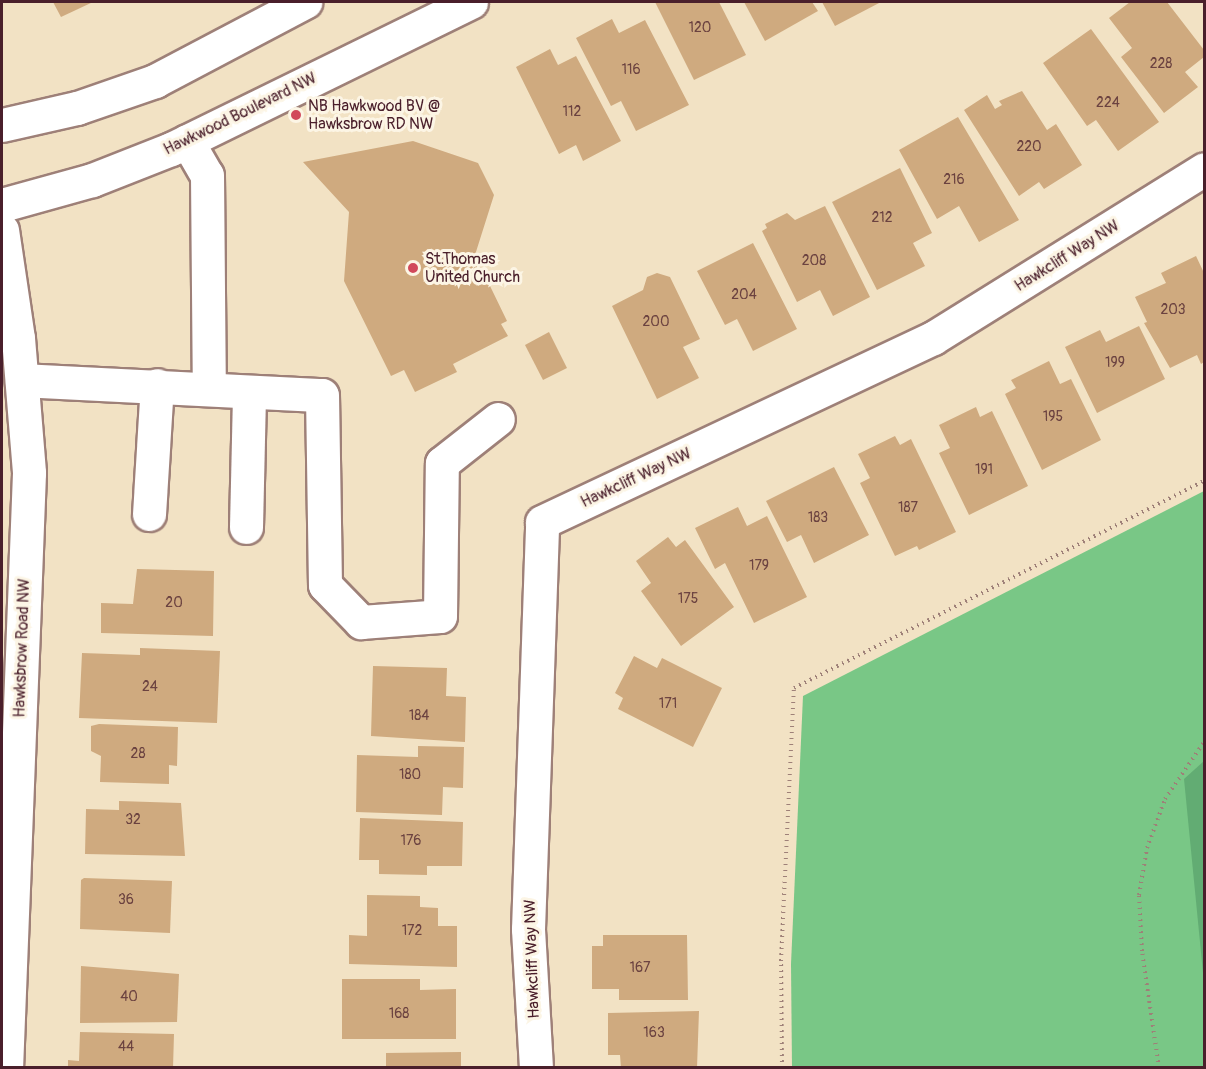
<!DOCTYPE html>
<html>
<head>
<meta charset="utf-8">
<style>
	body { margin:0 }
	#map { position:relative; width:1206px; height:1069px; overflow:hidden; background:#f2e2c4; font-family:Pangolin,sans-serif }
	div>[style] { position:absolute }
	.green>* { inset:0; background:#79c786 }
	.forest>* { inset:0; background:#62ac73 }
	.building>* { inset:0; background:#cfaa7f }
	.path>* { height:4px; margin-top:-2px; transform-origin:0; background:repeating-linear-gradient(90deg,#9e8078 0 1.5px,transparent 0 6px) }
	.roads { filter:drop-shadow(2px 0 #9e8078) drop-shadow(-2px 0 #9e8078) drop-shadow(0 2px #9e8078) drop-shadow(0 -2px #9e8078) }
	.minor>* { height:33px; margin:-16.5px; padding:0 16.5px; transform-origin:16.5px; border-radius:16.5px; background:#fff }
	.dots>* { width:16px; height:16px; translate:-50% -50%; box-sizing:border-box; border:3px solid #fcf5e5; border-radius:50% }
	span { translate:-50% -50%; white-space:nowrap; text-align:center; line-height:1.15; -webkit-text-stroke:6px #fcf5e5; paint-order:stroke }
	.number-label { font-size:14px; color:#6b4240 }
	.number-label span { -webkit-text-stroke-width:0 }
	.poi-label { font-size:16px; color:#4a1f2b }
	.left { translate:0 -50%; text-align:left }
	.street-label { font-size:16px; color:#4a1f2b }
	.frame { position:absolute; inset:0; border:3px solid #4a1f2b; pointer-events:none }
</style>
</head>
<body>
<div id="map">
	<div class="green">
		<i style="clip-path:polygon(1204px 491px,1204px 1067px,792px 1068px,791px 964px,803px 696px)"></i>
	</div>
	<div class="forest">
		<i style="clip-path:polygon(1204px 761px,1204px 983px,1184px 779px)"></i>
	</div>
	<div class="building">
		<i style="clip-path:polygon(53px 2px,93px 2px,61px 17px)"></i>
		<i style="clip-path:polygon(655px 2px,719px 2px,746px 55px,694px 80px)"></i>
		<i style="clip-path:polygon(744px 2px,812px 2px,818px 11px,765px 41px)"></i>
		<i style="clip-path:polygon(822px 2px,881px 2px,835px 26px)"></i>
		<i style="clip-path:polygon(1130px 2px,1167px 2px,1204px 50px,1204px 57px,1185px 72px,1198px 87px,1164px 113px,1121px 57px,1132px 48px,1109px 18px)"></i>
		<i style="clip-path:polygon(612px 19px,619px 33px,645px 20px,689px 105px,636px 131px,621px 101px,611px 106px,576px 38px)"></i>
		<i style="clip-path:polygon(1091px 29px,1159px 122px,1118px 151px,1096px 120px,1087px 126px,1043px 63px)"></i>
		<i style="clip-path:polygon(550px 49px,558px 65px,576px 56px,621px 141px,583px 161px,576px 145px,559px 154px,516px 67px)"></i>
		<i style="clip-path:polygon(1022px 91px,1047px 130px,1056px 124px,1082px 165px,1044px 189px,1039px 182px,1019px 196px,964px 110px,987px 95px,995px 109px,1002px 105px,999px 101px)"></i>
		<i style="clip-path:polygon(958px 117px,1019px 220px,979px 242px,959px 206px,937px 219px,899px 150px)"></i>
		<i style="clip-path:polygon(413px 141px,478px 163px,494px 195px,475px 255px,507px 321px,501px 324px,508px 336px,453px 364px,457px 372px,415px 392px,404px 370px,391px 376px,344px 281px,349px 212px,303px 162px)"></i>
		<i style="clip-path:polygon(900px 168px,932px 233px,913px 243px,925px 266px,877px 290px,832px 202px)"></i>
		<i style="clip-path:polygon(825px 206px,870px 297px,833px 316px,820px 290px,797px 302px,762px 231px,767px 228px,765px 224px,787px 213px,795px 220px)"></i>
		<i style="clip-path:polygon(753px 243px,797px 329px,753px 351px,737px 319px,725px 325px,697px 271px)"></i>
		<i style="clip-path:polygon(1196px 256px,1204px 273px,1204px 362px,1201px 364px,1197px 355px,1170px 368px,1144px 323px,1147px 322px,1135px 297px,1166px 283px,1161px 273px)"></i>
		<i style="clip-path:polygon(657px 273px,670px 277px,700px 339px,683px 347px,699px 378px,657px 399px,612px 306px,643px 290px,647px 277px)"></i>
		<i style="clip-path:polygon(1139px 326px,1165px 379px,1097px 413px,1065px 347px,1100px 330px,1106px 342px)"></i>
		<i style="clip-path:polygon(549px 332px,567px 368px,543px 380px,525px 345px)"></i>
		<i style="clip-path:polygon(1049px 361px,1060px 384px,1071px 379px,1101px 440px,1042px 470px,1005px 394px,1016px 388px,1011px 380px)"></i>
		<i style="clip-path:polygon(976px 407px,980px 417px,992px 411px,1028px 486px,969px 515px,939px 453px,950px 448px,939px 425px)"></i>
		<i style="clip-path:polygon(895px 436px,900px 445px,911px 439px,956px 532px,919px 550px,917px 546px,895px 556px,860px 483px,870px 478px,858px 454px)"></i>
		<i style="clip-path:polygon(834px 467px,869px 535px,814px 563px,801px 535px,787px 542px,766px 501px)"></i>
		<i style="clip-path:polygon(738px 507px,747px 526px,767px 516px,807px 597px,754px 623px,725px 563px,715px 569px,695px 528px)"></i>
		<i style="clip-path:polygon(668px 537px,676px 547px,685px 540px,734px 607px,681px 646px,641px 591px,651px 583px,636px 561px)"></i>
		<i style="clip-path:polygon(137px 569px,214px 571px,213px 636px,101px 633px,101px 603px,133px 604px)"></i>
		<i style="clip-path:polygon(140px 648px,220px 651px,217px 723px,79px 718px,82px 653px,140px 655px)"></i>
		<i style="clip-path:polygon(634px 656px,657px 668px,662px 658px,722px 688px,693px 747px,618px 709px,623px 698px,615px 693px)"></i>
		<i style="clip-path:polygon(373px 666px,447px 668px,446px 696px,466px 697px,465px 742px,371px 736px)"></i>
		<i style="clip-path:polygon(99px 724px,178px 727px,177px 766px,169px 765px,169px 784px,100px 782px,101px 756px,91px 751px,91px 726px)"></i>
		<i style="clip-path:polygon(418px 746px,464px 747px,463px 788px,443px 787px,442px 815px,356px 812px,357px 755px,418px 757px)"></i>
		<i style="clip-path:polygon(119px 801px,181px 803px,185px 856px,85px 854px,86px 809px,119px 810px)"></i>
		<i style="clip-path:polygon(360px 818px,463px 822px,462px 866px,427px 866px,427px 875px,379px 874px,379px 860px,359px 860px)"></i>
		<i style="clip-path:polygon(84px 878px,172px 881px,170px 933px,80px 929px,81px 880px)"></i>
		<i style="clip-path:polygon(367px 895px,420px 896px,420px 907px,438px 908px,438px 926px,457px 926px,457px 967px,349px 964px,349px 935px,367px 936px)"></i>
		<i style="clip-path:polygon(603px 935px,687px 935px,688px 1000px,619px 1000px,619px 989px,592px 989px,592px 946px,603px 946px)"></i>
		<i style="clip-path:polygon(81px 966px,179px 974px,177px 1022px,80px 1023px)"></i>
		<i style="clip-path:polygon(342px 979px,420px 979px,420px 990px,456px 989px,456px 1039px,342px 1039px)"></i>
		<i style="clip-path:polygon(699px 1011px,697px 1068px,621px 1068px,620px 1055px,608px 1055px,608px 1013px)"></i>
		<i style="clip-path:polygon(80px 1032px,174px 1034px,173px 1068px,68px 1068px,68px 1060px,79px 1061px)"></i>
		<i style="clip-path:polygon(461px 1052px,461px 1068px,386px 1068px,386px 1053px)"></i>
	</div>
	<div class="path">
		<i style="left:782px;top:1068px;width:107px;rotate:-90.5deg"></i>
		<i style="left:781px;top:961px;width:273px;rotate:-87.3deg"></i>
		<i style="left:794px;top:688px;width:459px;rotate:-26.8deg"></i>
		<i style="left:1159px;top:1068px;width:118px;rotate:-98.3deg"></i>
		<i style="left:1142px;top:951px;width:56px;rotate:-93.1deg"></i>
		<i style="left:1139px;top:895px;width:48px;rotate:-80.3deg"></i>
		<i style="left:1147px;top:848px;width:52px;rotate:-69.8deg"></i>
		<i style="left:1165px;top:799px;width:69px;rotate:-55.6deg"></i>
	</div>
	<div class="roads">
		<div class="minor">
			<i style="left:2px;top:125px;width:77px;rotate:-12.8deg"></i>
			<i style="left:77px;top:108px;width:83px;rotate:-19.1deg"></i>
			<i style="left:155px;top:81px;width:170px;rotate:-27.8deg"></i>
			<i style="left:187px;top:141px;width:39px;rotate:60deg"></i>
			<i style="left:207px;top:175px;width:214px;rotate:89.5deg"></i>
			<i style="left:2px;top:205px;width:93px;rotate:-15.5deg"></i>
			<i style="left:92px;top:180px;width:85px;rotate:-21.4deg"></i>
			<i style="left:171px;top:149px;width:334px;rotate:-26.1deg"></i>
			<i style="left:2px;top:230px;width:109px;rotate:81.6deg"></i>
			<i style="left:18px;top:338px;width:135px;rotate:85.3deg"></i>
			<i style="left:29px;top:473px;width:595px;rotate:92.21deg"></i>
			<i style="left:22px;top:380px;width:300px;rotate:2.9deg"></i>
			<i style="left:322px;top:395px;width:190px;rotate:89.1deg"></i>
			<i style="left:325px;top:585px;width:52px;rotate:45.8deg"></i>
			<i style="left:361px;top:622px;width:79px;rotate:-4.3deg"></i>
			<i style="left:440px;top:616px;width:153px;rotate:-89.3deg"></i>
			<i style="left:442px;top:463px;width:71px;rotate:-38.2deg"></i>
			<i style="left:149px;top:514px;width:129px;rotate:-86.5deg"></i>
			<i style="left:246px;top:527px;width:134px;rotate:-88.7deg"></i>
			<i style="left:536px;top:1068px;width:139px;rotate:-93.3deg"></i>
			<i style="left:528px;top:929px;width:407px;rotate:-88deg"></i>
			<i style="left:542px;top:522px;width:432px;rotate:-25.2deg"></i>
			<i style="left:933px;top:338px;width:319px;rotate:-31.9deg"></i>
		</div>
	</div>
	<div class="dots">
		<i style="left:296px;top:115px;background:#d1495b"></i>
		<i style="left:413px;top:268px;background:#d1495b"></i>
	</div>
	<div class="number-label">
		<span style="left:700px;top:28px">120</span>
		<span style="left:1161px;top:64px">228</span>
		<span style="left:631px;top:70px">116</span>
		<span style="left:1108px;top:103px">224</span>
		<span style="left:572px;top:112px">112</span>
		<span style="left:1029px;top:147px">220</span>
		<span style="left:954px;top:180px">216</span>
		<span style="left:882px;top:218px">212</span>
		<span style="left:814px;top:261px">208</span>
		<span style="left:744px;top:295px">204</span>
		<span style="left:1173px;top:310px">203</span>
		<span style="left:656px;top:322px">200</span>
		<span style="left:1115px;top:363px">199</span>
		<span style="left:1053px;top:417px">195</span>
		<span style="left:984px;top:470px">191</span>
		<span style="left:908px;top:508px">187</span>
		<span style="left:818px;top:518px">183</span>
		<span style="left:759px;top:566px">179</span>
		<span style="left:688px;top:599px">175</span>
		<span style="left:174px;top:603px">20</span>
		<span style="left:150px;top:687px">24</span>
		<span style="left:668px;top:704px">171</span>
		<span style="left:419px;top:716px">184</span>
		<span style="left:138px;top:754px">28</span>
		<span style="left:410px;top:775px">180</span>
		<span style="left:133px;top:820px">32</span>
		<span style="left:411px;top:841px">176</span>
		<span style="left:126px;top:900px">36</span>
		<span style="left:412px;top:931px">172</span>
		<span style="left:640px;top:968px">167</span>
		<span style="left:129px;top:997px">40</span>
		<span style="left:399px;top:1014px">168</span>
		<span style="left:654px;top:1033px">163</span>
		<span style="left:126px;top:1047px">44</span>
	</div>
	<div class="poi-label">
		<span class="left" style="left:308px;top:115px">NB Hawkwood BV @<br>Hawksbrow RD NW</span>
		<span class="left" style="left:425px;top:268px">St.Thomas<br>United Church</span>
	</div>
	<div class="street-label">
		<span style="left:240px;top:114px;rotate:-26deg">Hawkwood Boulevard NW</span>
		<span style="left:1067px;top:256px;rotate:-32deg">Hawkcliff Way NW</span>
		<span style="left:636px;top:478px;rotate:-25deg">Hawkcliff Way NW</span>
		<span style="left:22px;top:648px;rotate:-88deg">Hawksbrow Road NW</span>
		<span style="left:532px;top:959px;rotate:-92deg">Hawkcliff Way NW</span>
	</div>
	<div class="frame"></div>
</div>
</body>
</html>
